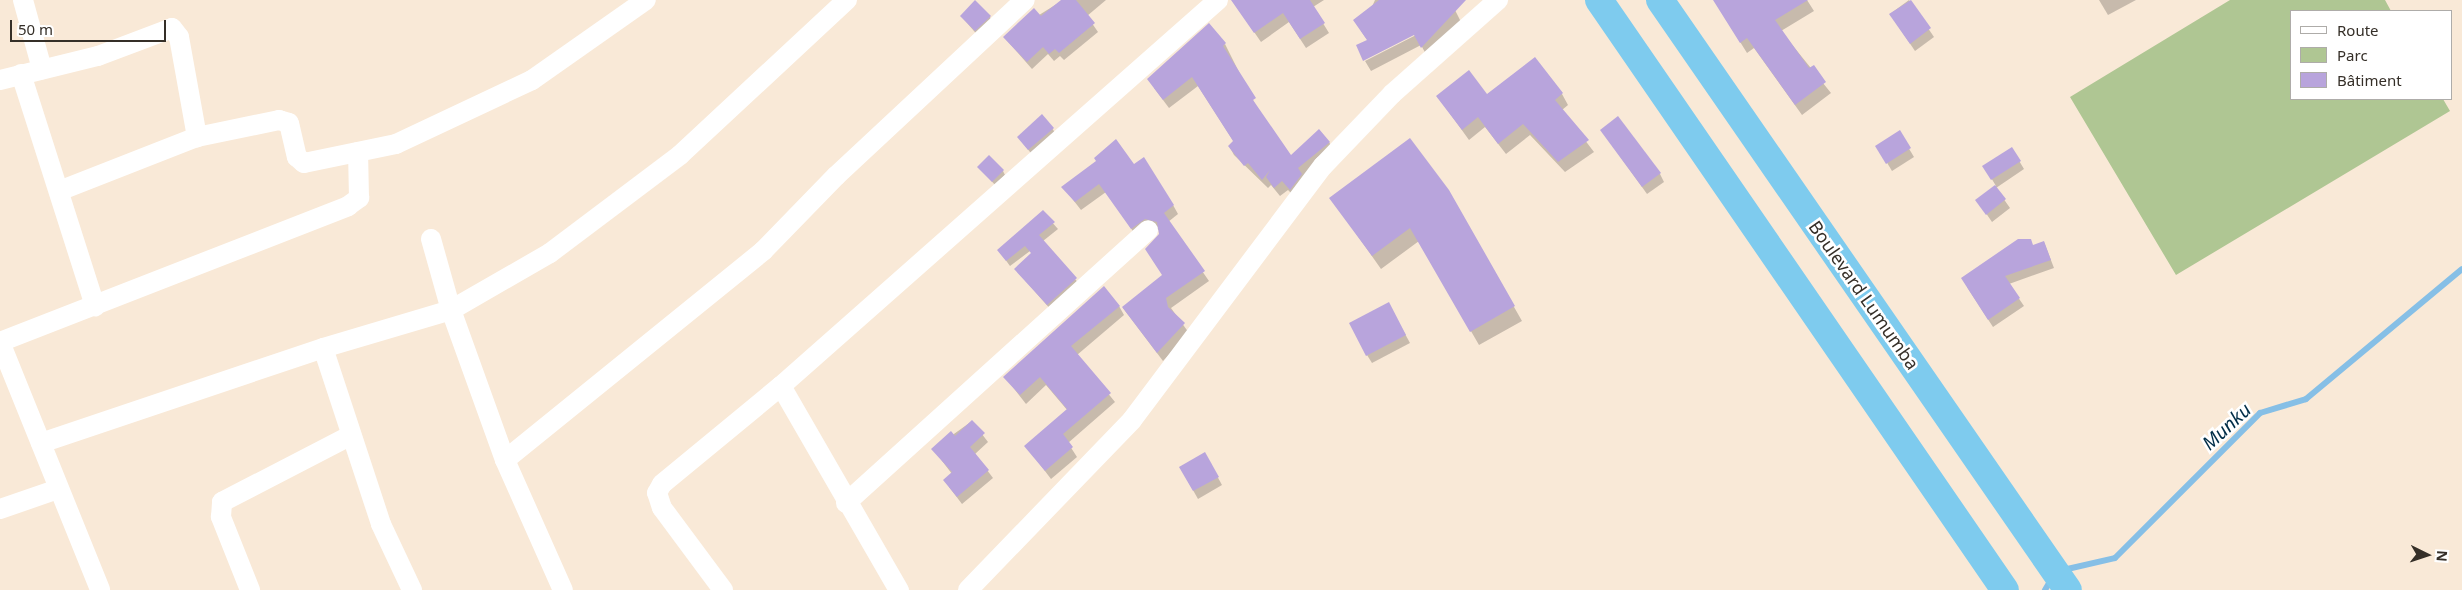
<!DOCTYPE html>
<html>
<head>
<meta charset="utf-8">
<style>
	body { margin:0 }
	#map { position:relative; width:2462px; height:590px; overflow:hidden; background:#f9e9d7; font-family:"Noto Sans",sans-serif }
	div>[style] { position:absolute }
	.green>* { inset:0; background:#afc693 }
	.shadow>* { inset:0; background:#0003 }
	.stream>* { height:6px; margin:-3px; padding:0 3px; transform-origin:3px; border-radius:3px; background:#86bfe6 }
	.building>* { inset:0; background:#b8a4dc }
	.minor>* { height:20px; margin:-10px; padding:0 10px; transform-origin:10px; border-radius:10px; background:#fff }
	.trunk>* { height:28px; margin:-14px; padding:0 14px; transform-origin:14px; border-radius:14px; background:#7ecbee }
	span { translate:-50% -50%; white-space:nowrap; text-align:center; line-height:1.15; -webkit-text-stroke:5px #fff; paint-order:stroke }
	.street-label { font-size:18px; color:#352f28 }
	.water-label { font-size:19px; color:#002d47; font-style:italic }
	.legend { position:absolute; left:2290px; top:10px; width:162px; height:90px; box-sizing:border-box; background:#fff; border:1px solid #aeaca9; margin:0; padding:6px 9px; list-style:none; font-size:15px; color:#352f28 }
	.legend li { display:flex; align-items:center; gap:10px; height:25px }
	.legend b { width:25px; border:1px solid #aeaca9 }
	.north { position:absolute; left:2402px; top:530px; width:50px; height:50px; -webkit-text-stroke:4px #fff; paint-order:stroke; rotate:94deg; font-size:14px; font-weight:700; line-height:20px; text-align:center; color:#352f28 }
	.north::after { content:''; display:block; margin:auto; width:18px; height:22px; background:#352f28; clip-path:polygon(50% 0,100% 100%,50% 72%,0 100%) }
	.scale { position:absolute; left:10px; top:20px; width:156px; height:22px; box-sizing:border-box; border:2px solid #352f28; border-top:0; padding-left:6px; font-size:15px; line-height:18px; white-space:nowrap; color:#352f28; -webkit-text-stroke:4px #fff; paint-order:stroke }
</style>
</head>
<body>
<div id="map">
	<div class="green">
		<i style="clip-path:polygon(2230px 0,2385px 0,2391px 11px,2291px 11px,2291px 99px,2443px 99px,2450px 111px,2176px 275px,2070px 97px)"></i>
	</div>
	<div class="shadow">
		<i style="clip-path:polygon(1063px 0,1106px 0,1087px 16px,1098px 32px,1064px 60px,1060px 56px,1054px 61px,1048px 54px,1032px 69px,1004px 37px)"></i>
		<i style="clip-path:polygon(1232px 0,1324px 0,1313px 7px,1329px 33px,1306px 48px,1289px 22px,1261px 42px)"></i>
		<i style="clip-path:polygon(1375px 0,1450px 0,1461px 22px,1428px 58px,1421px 45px,1371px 71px,1365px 61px,1420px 33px,1368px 41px,1361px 31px)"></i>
		<i style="clip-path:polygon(1714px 0,1807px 0,1814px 11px,1781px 31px,1831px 93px,1802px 115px,1754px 48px,1747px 53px)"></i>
		<i style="clip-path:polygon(1909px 0,1934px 37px,1915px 51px,1890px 14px)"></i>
		<i style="clip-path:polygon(2099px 0,2136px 0,2108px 15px)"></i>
		<i style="clip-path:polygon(961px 16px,990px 17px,994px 25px,980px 38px)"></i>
		<i style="clip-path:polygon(1225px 44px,1258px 110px,1290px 157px,1329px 142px,1334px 151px,1296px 198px,1288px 190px,1280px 196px,1271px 185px,1268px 188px,1234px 155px,1229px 146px,1234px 142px,1198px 86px,1169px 108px,1154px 88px)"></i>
		<i style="clip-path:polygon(1562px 94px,1568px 105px,1562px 110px,1594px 152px,1565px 172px,1530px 135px,1506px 154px,1485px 127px,1469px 140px,1438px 97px)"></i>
		<i style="clip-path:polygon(1052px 128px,1057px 136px,1034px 157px,1018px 137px)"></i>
		<i style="clip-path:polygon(1601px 130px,1660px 174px,1664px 182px,1647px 194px)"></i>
		<i style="clip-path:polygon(1899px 132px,1914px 157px,1892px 171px,1877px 146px)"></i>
		<i style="clip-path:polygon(2012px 149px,2024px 169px,1996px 188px,2010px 208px,1992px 222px,1977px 200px,1996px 186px,1984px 166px)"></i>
		<i style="clip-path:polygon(1134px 166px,1173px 205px,1178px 214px,1168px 222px,1209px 281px,1171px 308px,1189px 333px,1163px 361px,1123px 308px,1164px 276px,1159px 230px,1151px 227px,1137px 237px,1106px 192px,1081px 210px,1063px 187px)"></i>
		<i style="clip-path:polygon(979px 167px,1003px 171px,1005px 175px,995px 185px)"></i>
		<i style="clip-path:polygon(1448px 191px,1522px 321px,1479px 345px,1419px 241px,1381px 269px,1331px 198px)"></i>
		<i style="clip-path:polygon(1043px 212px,1058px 229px,1043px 241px,1080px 285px,1052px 311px,1016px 270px,1032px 254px,1030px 251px,1010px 266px,999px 251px)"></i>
		<i style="clip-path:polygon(2044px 242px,2054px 268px,2009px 284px,2024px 306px,1993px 327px,1967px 287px)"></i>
		<i style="clip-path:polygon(1119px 306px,1124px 315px,1077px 355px,1115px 402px,1068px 443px,1077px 457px,1051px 479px,1026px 446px,1068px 411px,1046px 385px,1026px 404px,1005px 377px)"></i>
		<i style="clip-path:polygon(1393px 312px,1410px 343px,1372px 363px,1367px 355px)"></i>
		<i style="clip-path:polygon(972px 421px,988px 442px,975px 454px,993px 478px,962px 504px,949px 487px,952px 474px,933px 449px)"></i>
		<i style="clip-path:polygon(1205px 454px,1222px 485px,1198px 499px,1180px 467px)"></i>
	</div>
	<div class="stream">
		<i style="left:2063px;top:570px;width:53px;rotate:-13deg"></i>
		<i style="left:2115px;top:558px;width:205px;rotate:-45deg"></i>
		<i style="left:2260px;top:413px;width:48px;rotate:-16.9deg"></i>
		<i style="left:2306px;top:399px;width:203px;rotate:-39.8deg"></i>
		<i style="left:2045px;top:590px;width:14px;rotate:-60deg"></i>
	</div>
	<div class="building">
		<i style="clip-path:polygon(975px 0,991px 16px,975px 31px,960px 16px)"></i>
		<i style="clip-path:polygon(1061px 0,1076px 0,1095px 23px,1059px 53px,1055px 49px,1049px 54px,1043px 47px,1027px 62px,1003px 37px,1034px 8px,1041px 16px)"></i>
		<i style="clip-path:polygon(1231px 0,1310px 0,1325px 23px,1300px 39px,1283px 13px,1254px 33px)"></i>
		<i style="clip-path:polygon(1379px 0,1466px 0,1421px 48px,1414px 35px,1363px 61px,1356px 45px,1367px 40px,1353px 20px)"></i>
		<i style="clip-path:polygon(1713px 0,1808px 0,1775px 20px,1809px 68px,1814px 65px,1826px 82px,1795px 105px,1747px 38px,1740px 43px)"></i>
		<i style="clip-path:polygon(1911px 0,1931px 28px,1910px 44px,1889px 14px)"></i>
		<i style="clip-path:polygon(1209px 23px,1226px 43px,1223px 46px,1256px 98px,1253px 100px,1291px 155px,1319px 129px,1330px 142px,1298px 168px,1302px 174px,1290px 190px,1282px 181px,1274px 188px,1266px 177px,1270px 170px,1262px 180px,1248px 163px,1244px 166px,1228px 146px,1233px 141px,1192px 77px,1163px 100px,1147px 79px)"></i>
		<i style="clip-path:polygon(1535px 57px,1563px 93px,1555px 100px,1589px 140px,1558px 162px,1523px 124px,1498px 144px,1478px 117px,1462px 130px,1436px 96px,1469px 70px,1487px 94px)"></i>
		<i style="clip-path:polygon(1042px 114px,1054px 128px,1028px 150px,1017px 137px)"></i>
		<i style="clip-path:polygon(1618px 116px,1661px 173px,1642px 187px,1600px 130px)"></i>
		<i style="clip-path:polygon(1900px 130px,1911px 148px,1886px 164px,1875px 146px)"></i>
		<i style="clip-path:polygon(1410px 138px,1449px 190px,1515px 306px,1470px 332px,1410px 228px,1372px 256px,1329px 198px)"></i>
		<i style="clip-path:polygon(1116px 139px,1134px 164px,1144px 157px,1174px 205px,1164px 213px,1205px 271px,1166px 298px,1168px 307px,1185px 323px,1157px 353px,1122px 307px,1162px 275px,1145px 249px,1159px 234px,1157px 222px,1145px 219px,1131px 229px,1099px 184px,1075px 202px,1061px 187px,1096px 161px,1094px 158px)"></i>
		<i style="clip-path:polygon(2012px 147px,2021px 161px,1991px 180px,1982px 166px)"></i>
		<i style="clip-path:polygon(989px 155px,1004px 170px,992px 182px,977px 167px)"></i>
		<i style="clip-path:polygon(1995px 185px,2006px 199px,1986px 215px,1975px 200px)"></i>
		<i style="clip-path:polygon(1043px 210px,1055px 222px,1039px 235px,1077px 278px,1047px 305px,1014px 269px,1031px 253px,1025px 246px,1006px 261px,997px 250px)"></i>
		<i style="clip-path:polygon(2018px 239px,2031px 239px,2033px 245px,2044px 241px,2051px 260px,2005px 276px,2020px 298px,1988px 320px,1961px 278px)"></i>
		<i style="clip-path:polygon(1104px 286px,1120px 306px,1071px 346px,1111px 393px,1063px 434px,1073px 447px,1045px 471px,1024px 446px,1067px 409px,1040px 377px,1020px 395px,1003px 377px)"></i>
		<i style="clip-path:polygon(1389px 302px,1406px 335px,1366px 356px,1349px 323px)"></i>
		<i style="clip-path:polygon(972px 420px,985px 433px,970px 447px,989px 470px,957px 497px,943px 480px,952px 472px,931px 449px,951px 431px,955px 436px)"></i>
		<i style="clip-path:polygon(1205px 452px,1219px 477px,1193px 491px,1179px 467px)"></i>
	</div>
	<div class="minor">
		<i style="left:23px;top:0;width:72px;rotate:74.6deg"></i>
		<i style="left:21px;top:74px;width:244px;rotate:72.3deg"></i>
		<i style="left:0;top:80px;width:101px;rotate:-13.8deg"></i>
		<i style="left:98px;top:56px;width:79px;rotate:-20.7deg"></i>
		<i style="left:172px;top:28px;width:11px;rotate:52deg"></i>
		<i style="left:179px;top:37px;width:102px;rotate:79.8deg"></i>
		<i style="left:59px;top:191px;width:148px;rotate:-21.4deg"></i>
		<i style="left:197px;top:137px;width:84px;rotate:-11.7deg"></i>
		<i style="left:279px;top:120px;width:10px;rotate:17deg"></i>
		<i style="left:289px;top:123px;width:35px;rotate:77deg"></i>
		<i style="left:297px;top:157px;width:9px;rotate:41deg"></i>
		<i style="left:304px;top:163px;width:94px;rotate:-11.7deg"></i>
		<i style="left:396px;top:144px;width:150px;rotate:-25.2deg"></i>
		<i style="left:532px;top:80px;width:139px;rotate:-35.1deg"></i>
		<i style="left:431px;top:239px;width:74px;rotate:74.3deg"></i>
		<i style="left:451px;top:310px;width:159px;rotate:70.2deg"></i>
		<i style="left:505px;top:460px;width:142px;rotate:66deg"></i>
		<i style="left:0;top:342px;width:374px;rotate:-21.3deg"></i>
		<i style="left:348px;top:206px;width:14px;rotate:-36deg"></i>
		<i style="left:359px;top:198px;width:46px;rotate:-91.2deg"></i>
		<i style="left:0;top:342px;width:267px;rotate:68deg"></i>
		<i style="left:781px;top:386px;width:236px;rotate:60deg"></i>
		<i style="left:41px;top:443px;width:298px;rotate:-18.6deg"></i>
		<i style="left:505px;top:460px;width:332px;rotate:-39deg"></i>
		<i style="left:763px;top:251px;width:105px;rotate:-45.8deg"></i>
		<i style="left:836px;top:176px;width:258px;rotate:-43deg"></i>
		<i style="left:846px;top:503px;width:407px;rotate:-42.1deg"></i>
		<i style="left:0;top:509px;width:61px;rotate:-19deg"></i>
		<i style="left:250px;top:590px;width:79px;rotate:-111.7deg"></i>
		<i style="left:221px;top:517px;width:15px;rotate:-86deg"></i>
		<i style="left:222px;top:502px;width:145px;rotate:-27.4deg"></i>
		<i style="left:412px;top:590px;width:73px;rotate:-115.2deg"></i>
		<i style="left:381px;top:524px;width:185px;rotate:-108.2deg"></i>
		<i style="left:323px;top:348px;width:134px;rotate:-16.5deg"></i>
		<i style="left:451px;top:310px;width:114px;rotate:-29.9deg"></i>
		<i style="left:550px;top:253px;width:163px;rotate:-37deg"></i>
		<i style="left:680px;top:155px;width:228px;rotate:-42.9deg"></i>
		<i style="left:723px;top:590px;width:102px;rotate:-126.6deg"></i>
		<i style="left:662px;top:508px;width:16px;rotate:-108deg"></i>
		<i style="left:657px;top:493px;width:10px;rotate:-61deg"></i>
		<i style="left:662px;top:484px;width:154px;rotate:-39.5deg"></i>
		<i style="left:781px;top:386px;width:583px;rotate:-41.45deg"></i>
		<i style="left:968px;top:590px;width:236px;rotate:-46deg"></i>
		<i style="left:1132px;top:420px;width:318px;rotate:-53.1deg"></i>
		<i style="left:1323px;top:166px;width:100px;rotate:-46.2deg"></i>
		<i style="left:1392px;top:94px;width:142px;rotate:-41.6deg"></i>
	</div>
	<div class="trunk">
		<i style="left:1599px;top:0;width:716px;rotate:55.47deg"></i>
		<i style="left:1660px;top:0;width:717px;rotate:55.34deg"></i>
	</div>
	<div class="street-label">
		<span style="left:1864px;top:295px;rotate:55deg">Boulevard Lumumba</span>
	</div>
	<div class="water-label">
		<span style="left:2227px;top:427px;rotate:-43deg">Munku</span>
	</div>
	<ul class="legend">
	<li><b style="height:6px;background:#fff"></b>Route</li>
	<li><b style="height:14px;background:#afc693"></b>Parc</li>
	<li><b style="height:14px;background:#b8a4dc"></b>Bâtiment</li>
	</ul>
	<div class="north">N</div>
	<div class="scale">50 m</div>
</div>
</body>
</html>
